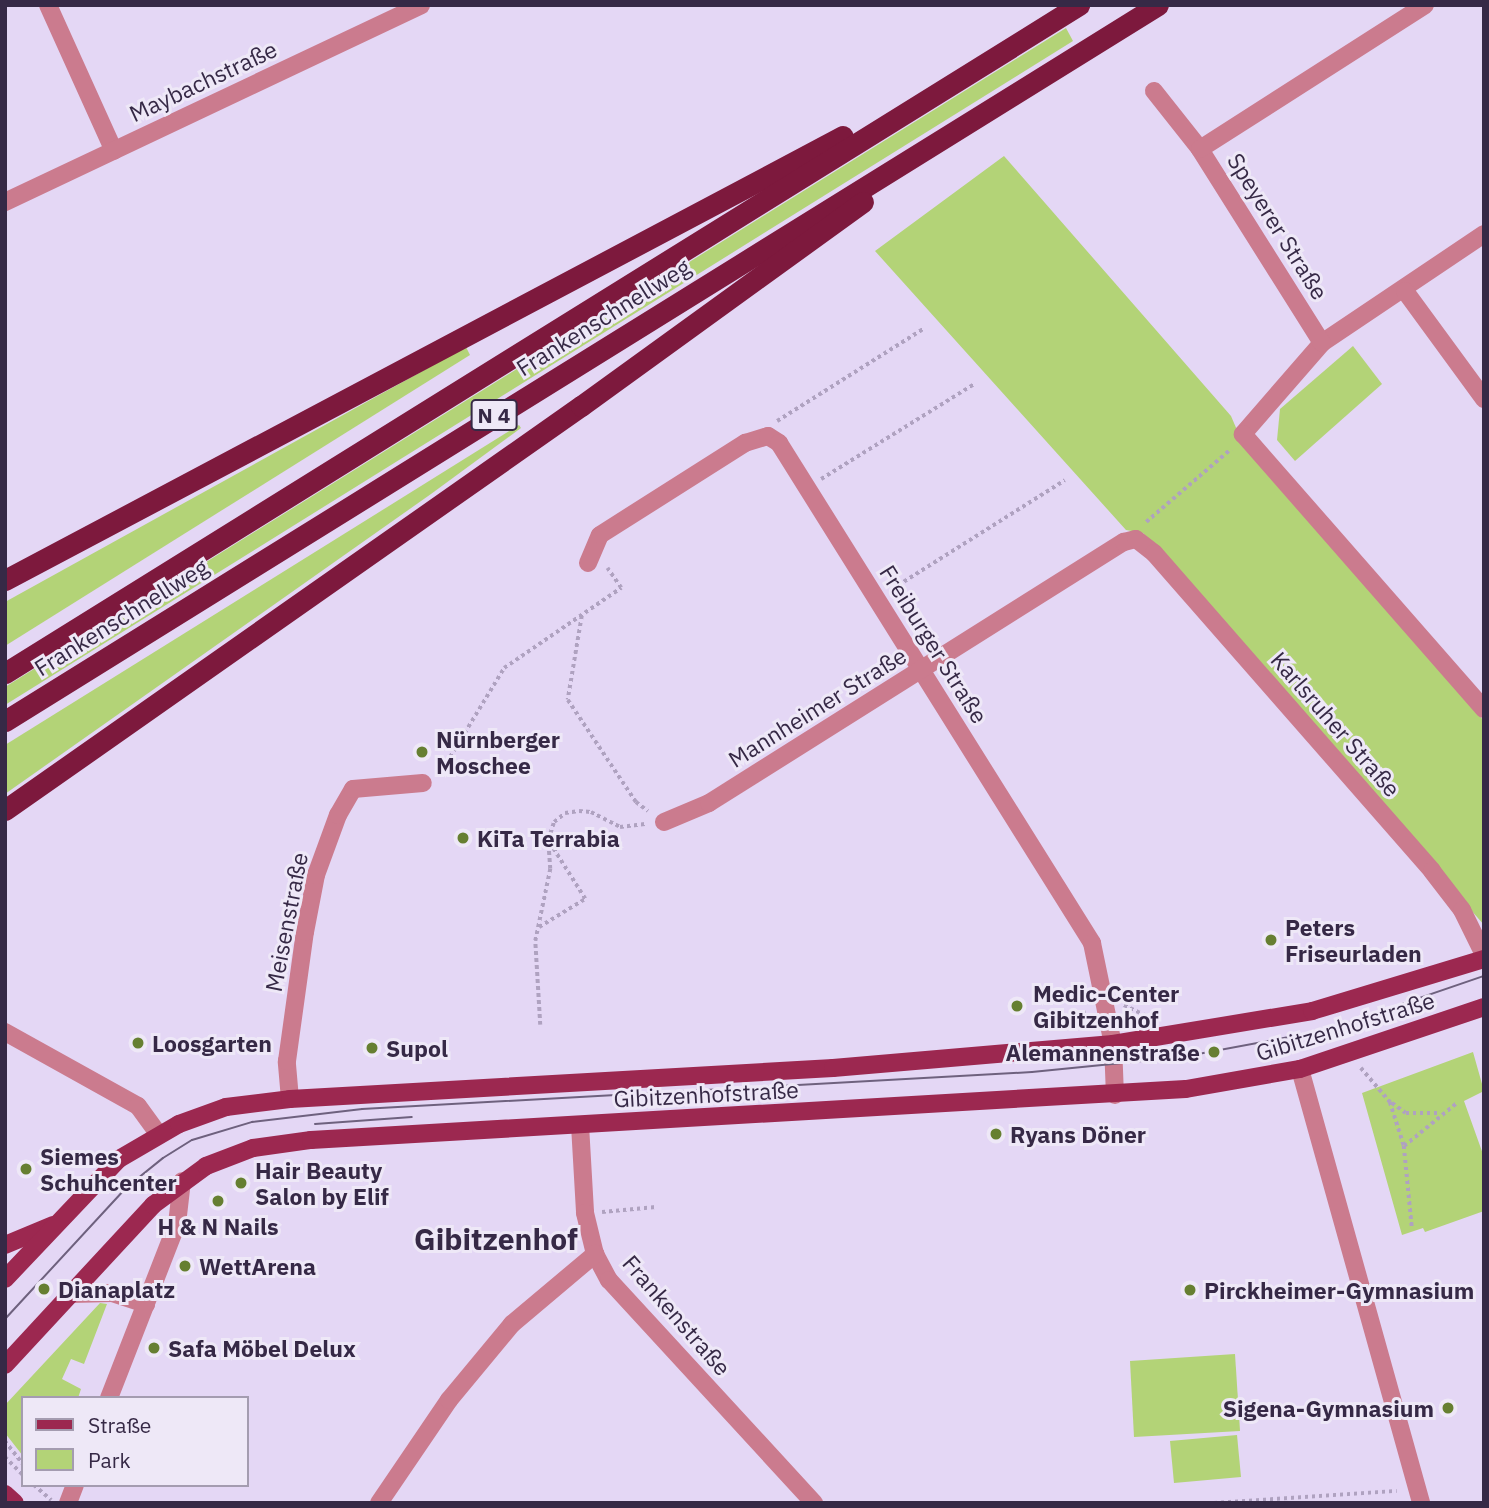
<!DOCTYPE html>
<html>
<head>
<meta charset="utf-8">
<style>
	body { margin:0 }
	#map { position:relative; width:1489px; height:1508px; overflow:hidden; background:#e4d7f5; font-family:"IBM Plex Sans",sans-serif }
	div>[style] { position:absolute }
	.green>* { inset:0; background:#b3d377 }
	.path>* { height:3.5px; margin-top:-1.75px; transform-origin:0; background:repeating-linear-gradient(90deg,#afa2c0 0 3.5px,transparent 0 7px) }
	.minor>* { height:18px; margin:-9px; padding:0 9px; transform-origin:9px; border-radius:9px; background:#cb7b8e }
	.major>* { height:18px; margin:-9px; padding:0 9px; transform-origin:9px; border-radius:9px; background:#9c2850 }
	.highway>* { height:21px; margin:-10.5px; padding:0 10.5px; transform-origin:10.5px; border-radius:10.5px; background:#7d193d }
	.tram>* { height:2px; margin:-1px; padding:0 1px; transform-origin:1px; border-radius:1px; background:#6e617e }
	.dots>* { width:19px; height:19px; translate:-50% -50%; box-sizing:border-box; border:4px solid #eee8f7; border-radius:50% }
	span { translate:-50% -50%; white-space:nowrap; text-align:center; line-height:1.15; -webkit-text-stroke:6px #eee8f7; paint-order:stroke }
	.shield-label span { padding:2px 5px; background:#eee8f7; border:2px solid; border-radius:5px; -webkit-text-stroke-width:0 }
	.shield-label { font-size:21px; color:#362946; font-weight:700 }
	.street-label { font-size:23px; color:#362946 }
	.poi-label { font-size:23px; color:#362946; font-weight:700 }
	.left { translate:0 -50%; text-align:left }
	.right { translate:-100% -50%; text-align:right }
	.district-label { font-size:30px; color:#362946; font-weight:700 }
	.frame { position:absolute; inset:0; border:7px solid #362946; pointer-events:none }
	.legend { position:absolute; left:21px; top:1396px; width:228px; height:91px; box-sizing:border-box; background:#eee8f7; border:2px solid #a49cb0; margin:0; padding:9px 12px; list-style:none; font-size:21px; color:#362946 }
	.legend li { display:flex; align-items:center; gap:14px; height:35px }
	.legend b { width:35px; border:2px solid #a49cb0 }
</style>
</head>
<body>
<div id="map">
	<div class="green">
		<i style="clip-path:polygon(1066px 28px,1073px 41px,5px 705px,5px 687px)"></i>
		<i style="clip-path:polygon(1004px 156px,1231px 416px,1243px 444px,1484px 721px,1484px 925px,1143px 533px,1126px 530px,875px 251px)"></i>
		<i style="clip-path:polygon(1353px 346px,1382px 384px,1295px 461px,1277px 440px,1280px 409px)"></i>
		<i style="clip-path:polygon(466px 347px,470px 355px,5px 646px,5px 602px)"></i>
		<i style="clip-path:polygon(519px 425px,521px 428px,431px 494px,5px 794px,5px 745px)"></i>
		<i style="clip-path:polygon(1473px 1052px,1484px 1091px,1464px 1101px,1484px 1157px,1484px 1211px,1425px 1232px,1423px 1228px,1402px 1235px,1362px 1093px)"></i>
		<i style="clip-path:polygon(100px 1303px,107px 1304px,84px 1364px,71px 1359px,62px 1379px,81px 1389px,78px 1398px,23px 1398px,23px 1456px,5px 1433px,5px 1405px)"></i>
		<i style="clip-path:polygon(1235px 1354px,1240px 1431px,1134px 1437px,1130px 1361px)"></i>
		<i style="clip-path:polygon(1237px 1435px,1241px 1477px,1174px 1483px,1170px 1441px)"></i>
	</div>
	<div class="path">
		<i style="left:777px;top:421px;width:173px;rotate:-32.2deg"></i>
		<i style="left:821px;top:479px;width:180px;rotate:-31.8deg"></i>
		<i style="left:1146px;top:522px;width:112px;rotate:-40.7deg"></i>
		<i style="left:892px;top:589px;width:204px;rotate:-32.2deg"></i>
		<i style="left:582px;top:616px;width:85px;rotate:99.5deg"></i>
		<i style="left:568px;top:700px;width:123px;rotate:56.3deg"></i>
		<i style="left:636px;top:802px;width:15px;rotate:37deg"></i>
		<i style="left:439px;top:775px;width:125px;rotate:-58.7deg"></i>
		<i style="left:504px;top:668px;width:142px;rotate:-34.4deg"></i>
		<i style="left:621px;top:588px;width:24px;rotate:-125deg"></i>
		<i style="left:539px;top:927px;width:54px;rotate:-31.3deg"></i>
		<i style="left:585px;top:899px;width:67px;rotate:-122.3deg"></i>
		<i style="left:1124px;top:1005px;width:28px;rotate:26deg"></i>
		<i style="left:540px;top:1025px;width:84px;rotate:-93.4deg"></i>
		<i style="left:535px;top:941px;width:74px;rotate:-78.2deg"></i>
		<i style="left:550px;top:869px;width:29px;rotate:-94deg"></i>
		<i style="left:548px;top:840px;width:19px;rotate:-72deg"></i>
		<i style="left:554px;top:822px;width:14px;rotate:-39deg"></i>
		<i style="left:565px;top:813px;width:14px;rotate:-8deg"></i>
		<i style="left:579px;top:811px;width:12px;rotate:5deg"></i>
		<i style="left:591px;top:812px;width:33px;rotate:27deg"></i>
		<i style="left:620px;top:827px;width:25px;rotate:-7deg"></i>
		<i style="left:1064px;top:1027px;width:18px;rotate:-47deg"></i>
		<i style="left:1076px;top:1014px;width:13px;rotate:-9deg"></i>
		<i style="left:1361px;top:1068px;width:45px;rotate:49.5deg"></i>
		<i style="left:1390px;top:1102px;width:46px;rotate:72.3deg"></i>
		<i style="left:1404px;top:1146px;width:82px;rotate:84.4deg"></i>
		<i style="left:1392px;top:1103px;width:17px;rotate:36deg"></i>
		<i style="left:1406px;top:1113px;width:35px"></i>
		<i style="left:1404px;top:1146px;width:68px;rotate:-39.1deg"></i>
		<i style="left:602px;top:1212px;width:54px;rotate:-5.3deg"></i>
		<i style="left:5px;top:1441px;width:29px;rotate:52deg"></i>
		<i style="left:5px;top:1457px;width:25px;rotate:45deg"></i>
		<i style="left:34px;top:1485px;width:23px;rotate:41deg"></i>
		<i style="left:1214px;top:1503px;width:183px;rotate:-3.8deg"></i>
	</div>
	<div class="minor">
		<i style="left:48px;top:5px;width:160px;rotate:65.7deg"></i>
		<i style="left:1154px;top:91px;width:74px;rotate:51.6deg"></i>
		<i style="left:5px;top:202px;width:460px;rotate:-25.3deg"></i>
		<i style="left:1484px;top:234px;width:195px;rotate:146.1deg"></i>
		<i style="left:1322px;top:343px;width:121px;rotate:131deg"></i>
		<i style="left:1243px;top:434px;width:366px;rotate:48.8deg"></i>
		<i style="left:1405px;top:291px;width:134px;rotate:53.8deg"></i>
		<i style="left:1322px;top:343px;width:229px;rotate:-122.2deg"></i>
		<i style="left:1200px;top:149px;width:267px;rotate:-32.6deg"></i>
		<i style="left:588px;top:563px;width:30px;rotate:-67deg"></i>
		<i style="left:600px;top:535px;width:172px;rotate:-32.4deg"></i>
		<i style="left:745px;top:443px;width:24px;rotate:-17deg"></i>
		<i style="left:768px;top:436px;width:13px;rotate:32deg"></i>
		<i style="left:779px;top:443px;width:590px;rotate:57.95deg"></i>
		<i style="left:1092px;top:943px;width:103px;rotate:78.3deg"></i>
		<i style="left:1113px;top:1044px;width:51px;rotate:87.8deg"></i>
		<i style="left:664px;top:822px;width:49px;rotate:-22.9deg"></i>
		<i style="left:709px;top:803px;width:490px;rotate:-32.2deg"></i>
		<i style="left:1124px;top:542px;width:12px;rotate:-14deg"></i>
		<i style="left:1136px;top:539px;width:23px;rotate:38deg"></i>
		<i style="left:1154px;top:553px;width:422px;rotate:48.8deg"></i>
		<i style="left:1432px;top:871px;width:49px;rotate:52.4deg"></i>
		<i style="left:1462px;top:910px;width:50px;rotate:63.9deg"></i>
		<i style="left:5px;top:1032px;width:152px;rotate:29.1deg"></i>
		<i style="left:138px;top:1106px;width:34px;rotate:54deg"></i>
		<i style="left:1300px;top:1069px;width:451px;rotate:74.4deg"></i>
		<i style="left:290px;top:1099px;width:38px;rotate:-95deg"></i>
		<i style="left:287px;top:1061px;width:130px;rotate:-82.1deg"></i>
		<i style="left:305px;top:932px;width:58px;rotate:-79.1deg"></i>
		<i style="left:316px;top:875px;width:64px;rotate:-69.9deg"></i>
		<i style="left:338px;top:815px;width:30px;rotate:-60deg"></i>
		<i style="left:353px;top:789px;width:70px;rotate:-4.9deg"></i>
		<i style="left:580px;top:1125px;width:88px;rotate:86.7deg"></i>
		<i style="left:585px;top:1213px;width:42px;rotate:76.3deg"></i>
		<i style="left:595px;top:1254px;width:30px;rotate:62deg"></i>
		<i style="left:609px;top:1280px;width:303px;rotate:47.4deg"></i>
		<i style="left:72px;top:1294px;width:40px;rotate:-1.4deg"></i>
		<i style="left:112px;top:1293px;width:36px;rotate:18deg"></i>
		<i style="left:109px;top:1398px;width:187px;rotate:-68.7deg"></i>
		<i style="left:177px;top:1224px;width:43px;rotate:-83.4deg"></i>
		<i style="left:68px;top:1503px;width:19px;rotate:-69deg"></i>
		<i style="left:379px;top:1503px;width:125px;rotate:-55.8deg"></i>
		<i style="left:449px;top:1400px;width:99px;rotate:-50.3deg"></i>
		<i style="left:512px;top:1324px;width:109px;rotate:-40.1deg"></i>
	</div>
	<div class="major">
		<i style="left:5px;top:1245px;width:52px;rotate:-22.6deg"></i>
		<i style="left:5px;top:1279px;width:166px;rotate:-46.5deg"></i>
		<i style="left:119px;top:1159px;width:69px;rotate:-30.3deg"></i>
		<i style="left:179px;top:1124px;width:50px;rotate:-19.9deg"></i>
		<i style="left:226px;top:1107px;width:64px;rotate:-7.1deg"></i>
		<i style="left:290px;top:1099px;width:544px;rotate:-3.27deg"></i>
		<i style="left:833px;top:1068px;width:281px;rotate:-4.9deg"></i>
		<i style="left:1113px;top:1044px;width:202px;rotate:-9.4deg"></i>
		<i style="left:1312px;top:1011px;width:180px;rotate:-16.8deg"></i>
		<i style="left:5px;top:1365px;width:218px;rotate:-47.2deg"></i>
		<i style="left:153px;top:1205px;width:66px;rotate:-36.3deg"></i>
		<i style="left:206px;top:1166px;width:50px;rotate:-21deg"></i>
		<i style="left:253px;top:1148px;width:59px;rotate:-7.9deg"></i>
		<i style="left:311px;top:1140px;width:876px;rotate:-3.34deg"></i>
		<i style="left:1186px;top:1089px;width:116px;rotate:-10deg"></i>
		<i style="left:1300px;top:1069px;width:194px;rotate:-18.6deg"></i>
		<i style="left:5px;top:1494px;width:13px;rotate:42deg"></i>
	</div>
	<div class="highway">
		<i style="left:5px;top:580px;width:948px;rotate:-27.92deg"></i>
		<i style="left:5px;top:673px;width:1265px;rotate:-31.88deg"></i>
		<i style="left:5px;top:721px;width:1357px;rotate:-31.84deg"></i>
		<i style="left:5px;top:810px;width:704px;rotate:-35.05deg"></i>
		<i style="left:581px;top:406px;width:348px;rotate:-35.9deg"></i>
	</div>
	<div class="tram">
		<i style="left:315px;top:1124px;width:97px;rotate:-4.1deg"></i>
		<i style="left:5px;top:1319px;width:180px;rotate:-47.3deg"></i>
		<i style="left:127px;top:1187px;width:46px;rotate:-38.9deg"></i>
		<i style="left:163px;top:1158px;width:34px;rotate:-32deg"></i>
		<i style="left:192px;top:1140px;width:63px;rotate:-16.7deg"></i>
		<i style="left:252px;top:1122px;width:111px;rotate:-6.7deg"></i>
		<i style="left:362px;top:1109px;width:671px;rotate:-3.16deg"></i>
		<i style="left:1032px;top:1072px;width:151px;rotate:-5.7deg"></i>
		<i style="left:1182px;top:1057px;width:147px;rotate:-10.6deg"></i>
		<i style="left:1326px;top:1030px;width:167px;rotate:-18.9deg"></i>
	</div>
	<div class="dots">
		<i style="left:422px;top:752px;background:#667f31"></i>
		<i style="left:463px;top:838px;background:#667f31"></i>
		<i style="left:1271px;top:940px;background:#667f31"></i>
		<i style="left:1017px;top:1006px;background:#667f31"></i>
		<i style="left:138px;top:1043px;background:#667f31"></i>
		<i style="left:372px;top:1048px;background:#667f31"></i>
		<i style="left:1214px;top:1052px;background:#667f31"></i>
		<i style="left:996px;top:1134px;background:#667f31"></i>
		<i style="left:26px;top:1169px;background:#667f31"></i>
		<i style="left:241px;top:1183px;background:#667f31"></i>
		<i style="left:218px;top:1201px;background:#667f31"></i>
		<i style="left:185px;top:1266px;background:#667f31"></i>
		<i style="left:44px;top:1289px;background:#667f31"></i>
		<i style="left:1190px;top:1290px;background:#667f31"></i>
		<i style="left:154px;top:1348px;background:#667f31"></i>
		<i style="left:1448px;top:1408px;background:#667f31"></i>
	</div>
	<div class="shield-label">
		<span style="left:494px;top:415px">N 4</span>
	</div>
	<div class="street-label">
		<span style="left:203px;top:81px;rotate:-25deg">Maybachstraße</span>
		<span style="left:1278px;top:226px;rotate:58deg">Speyerer Straße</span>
		<span style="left:603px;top:317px;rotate:-32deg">Frankenschnellweg</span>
		<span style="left:121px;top:617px;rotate:-32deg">Frankenschnellweg</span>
		<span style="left:934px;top:644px;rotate:58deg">Freiburger Straße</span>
		<span style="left:817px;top:707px;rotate:-32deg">Mannheimer Straße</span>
		<span style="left:1336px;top:724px;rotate:49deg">Karlsruher Straße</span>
		<span style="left:286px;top:922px;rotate:-79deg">Meisenstraße</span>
		<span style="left:1345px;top:1026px;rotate:-17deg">Gibitzenhofstraße</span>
		<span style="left:706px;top:1094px;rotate:-3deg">Gibitzenhofstraße</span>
		<span style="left:677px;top:1315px;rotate:49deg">Frankenstraße</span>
	</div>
	<div class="poi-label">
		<span class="left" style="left:436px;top:752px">Nürnberger<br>Moschee</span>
		<span class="left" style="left:477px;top:838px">KiTa Terrabia</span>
		<span class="left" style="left:1285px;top:940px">Peters<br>Friseurladen</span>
		<span class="left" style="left:1033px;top:1006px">Medic-Center<br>Gibitzenhof</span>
		<span class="left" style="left:152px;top:1043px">Loosgarten</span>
		<span class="left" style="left:386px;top:1048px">Supol</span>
		<span class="right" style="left:1200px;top:1052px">Alemannenstraße</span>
		<span class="left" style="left:1010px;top:1134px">Ryans Döner</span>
		<span class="left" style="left:40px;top:1169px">Siemes<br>Schuhcenter</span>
		<span class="left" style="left:255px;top:1183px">Hair Beauty<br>Salon by Elif</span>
		<span style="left:218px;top:1226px">H &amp; N Nails</span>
		<span class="left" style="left:199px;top:1266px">WettArena</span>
		<span class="left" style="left:58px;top:1289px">Dianaplatz</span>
		<span class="left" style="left:1204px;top:1290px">Pirckheimer-Gymnasium</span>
		<span class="left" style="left:168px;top:1348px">Safa Möbel Delux</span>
		<span class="right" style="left:1434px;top:1408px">Sigena-Gymnasium</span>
	</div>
	<div class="district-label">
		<span style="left:496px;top:1239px">Gibitzenhof</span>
	</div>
	<div class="frame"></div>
	<ul class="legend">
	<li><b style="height:9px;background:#9c2850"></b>Straße</li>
	<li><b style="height:19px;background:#b3d377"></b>Park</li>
	</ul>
</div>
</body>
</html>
